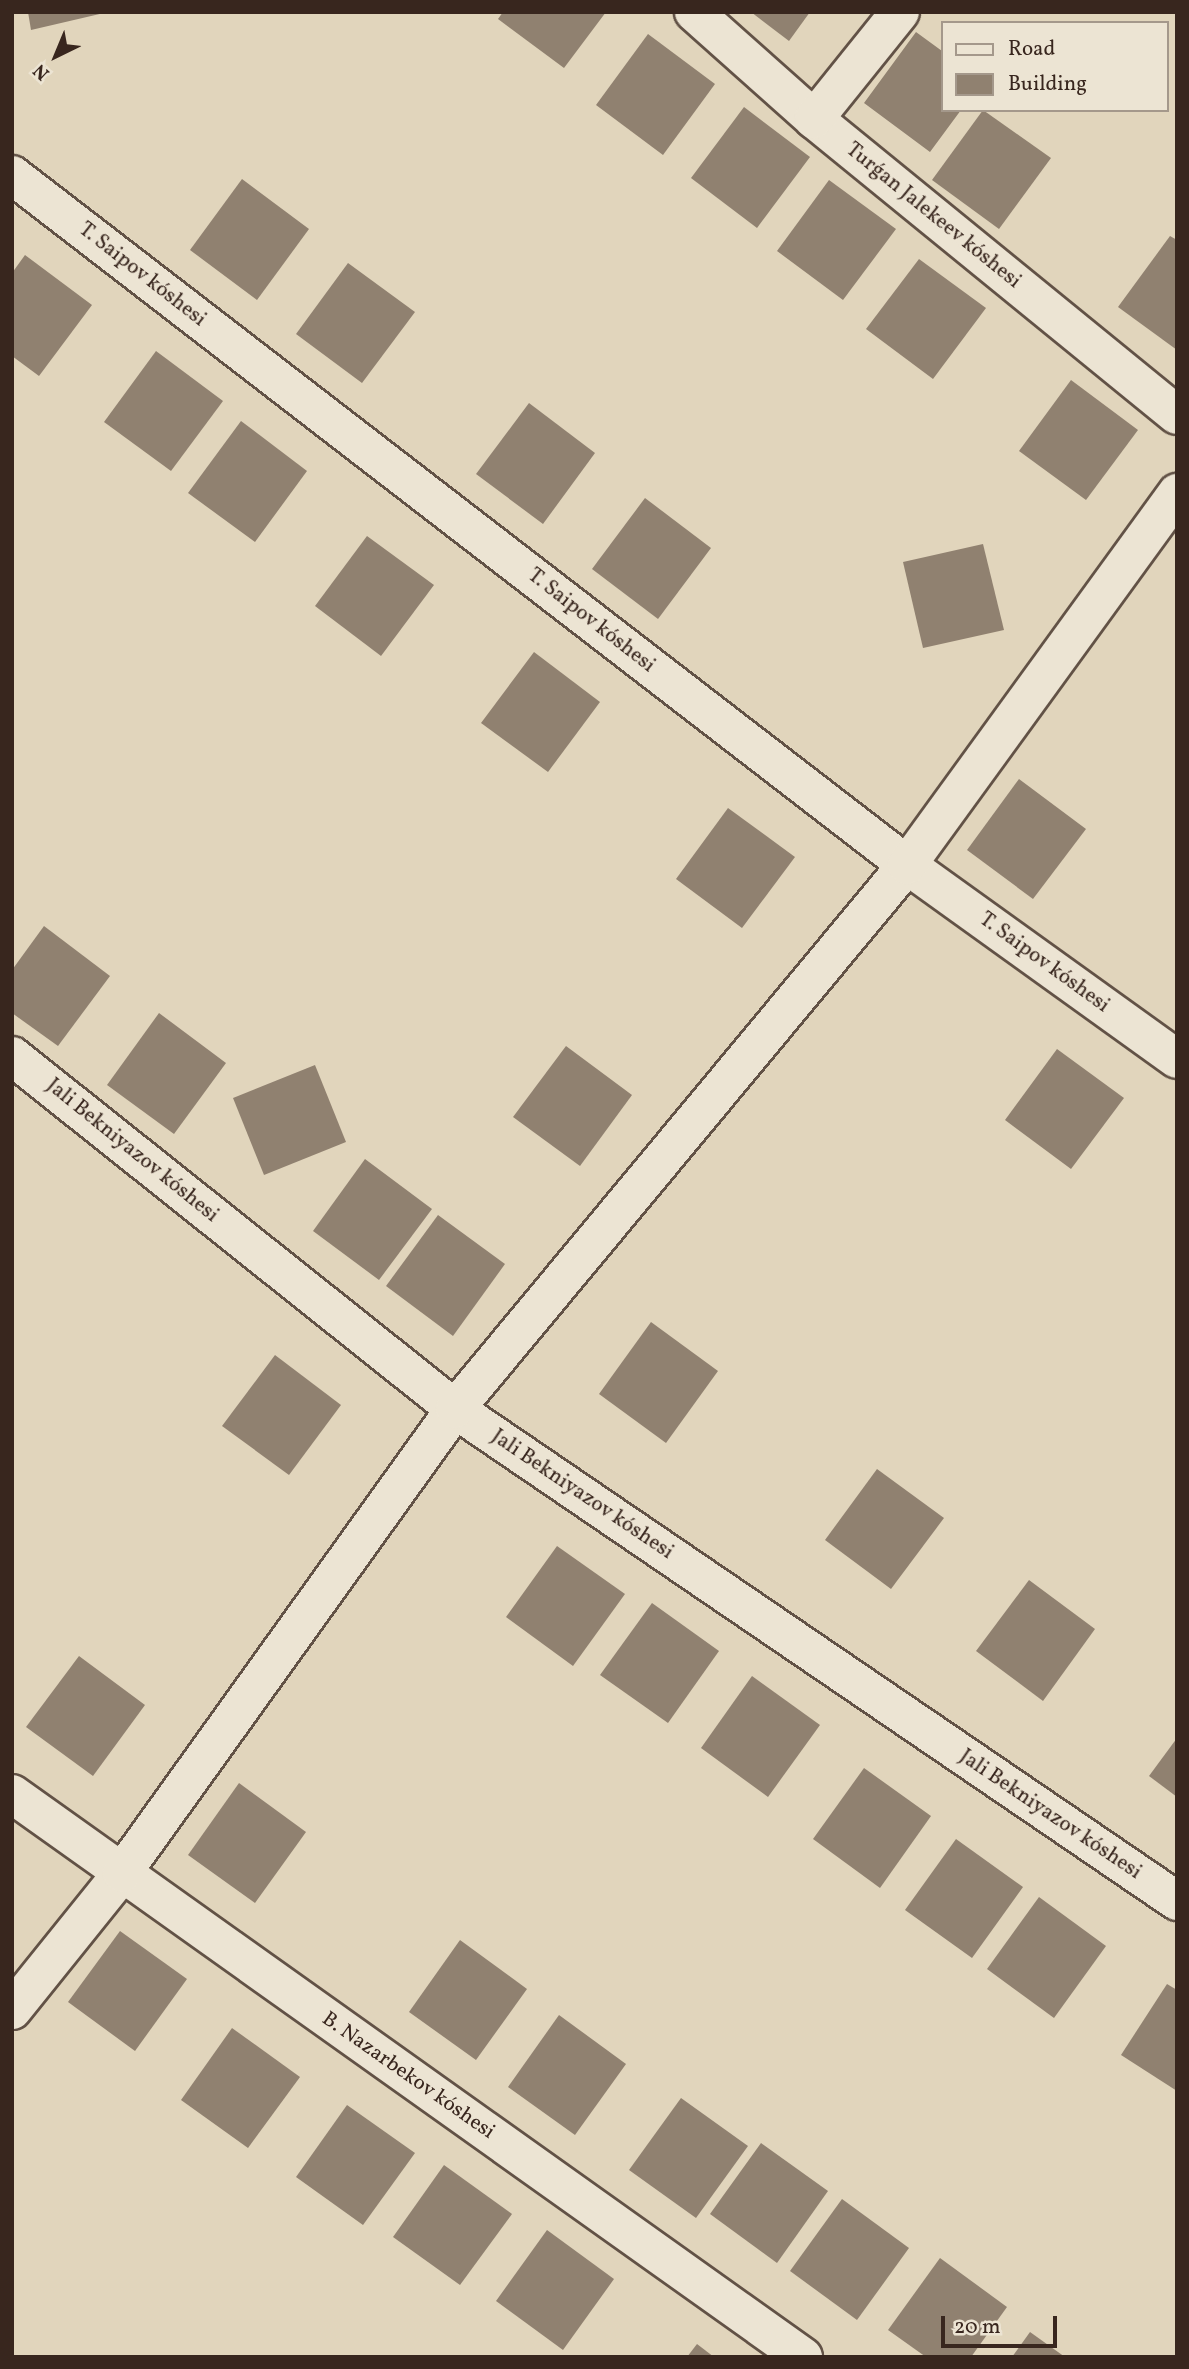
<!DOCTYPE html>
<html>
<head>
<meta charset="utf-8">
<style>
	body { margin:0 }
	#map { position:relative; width:1189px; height:2369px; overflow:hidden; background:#e1d5bc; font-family:Vollkorn,serif }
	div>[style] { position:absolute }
	.building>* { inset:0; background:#908170 }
	.roads { filter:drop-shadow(2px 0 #625246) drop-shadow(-2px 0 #625246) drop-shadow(0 2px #625246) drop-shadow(0 -2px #625246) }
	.minor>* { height:38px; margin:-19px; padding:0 19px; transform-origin:19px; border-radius:19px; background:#ece4d3 }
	span { translate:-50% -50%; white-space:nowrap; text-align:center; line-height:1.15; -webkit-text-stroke:5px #ece4d3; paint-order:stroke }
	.street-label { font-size:21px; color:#38261e }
	.frame { position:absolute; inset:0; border:14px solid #38261e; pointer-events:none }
	.legend { position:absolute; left:941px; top:21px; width:228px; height:91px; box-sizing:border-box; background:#ece4d3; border:2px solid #a4988b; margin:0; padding:9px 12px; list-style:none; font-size:21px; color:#38261e }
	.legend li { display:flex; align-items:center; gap:14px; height:35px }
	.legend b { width:35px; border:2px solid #a4988b }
	.north { position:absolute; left:21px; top:21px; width:70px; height:70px; -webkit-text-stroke:5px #ece4d3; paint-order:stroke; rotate:223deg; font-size:19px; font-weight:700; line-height:28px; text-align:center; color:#38261e }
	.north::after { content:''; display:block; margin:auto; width:24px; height:32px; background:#38261e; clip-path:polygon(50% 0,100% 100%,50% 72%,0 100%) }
	.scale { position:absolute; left:941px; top:2316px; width:116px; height:32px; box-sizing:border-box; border:4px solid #38261e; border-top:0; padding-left:9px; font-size:21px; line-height:24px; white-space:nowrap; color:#38261e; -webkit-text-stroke:5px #ece4d3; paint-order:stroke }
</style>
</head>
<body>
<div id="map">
	<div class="building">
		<i style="clip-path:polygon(28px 12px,104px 12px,104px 13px,31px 30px)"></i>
		<i style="clip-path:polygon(503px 12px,606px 12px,564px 68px,498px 19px)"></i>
		<i style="clip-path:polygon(751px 12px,810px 12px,789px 41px)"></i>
		<i style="clip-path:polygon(916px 32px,942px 51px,942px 110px,961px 110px,930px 152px,864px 103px)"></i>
		<i style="clip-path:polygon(648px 34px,715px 84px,663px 155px,596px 105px)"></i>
		<i style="clip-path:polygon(744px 107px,810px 157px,757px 228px,691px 178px)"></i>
		<i style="clip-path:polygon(983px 110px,1051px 158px,999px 229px,932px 180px)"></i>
		<i style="clip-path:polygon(242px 179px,309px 229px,257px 300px,190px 250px)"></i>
		<i style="clip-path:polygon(829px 180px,896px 229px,843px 300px,777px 251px)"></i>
		<i style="clip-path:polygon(1170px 236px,1177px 240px,1177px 350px,1118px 307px)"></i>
		<i style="clip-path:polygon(25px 255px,92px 305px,39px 376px,12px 356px,12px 273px)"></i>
		<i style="clip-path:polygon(919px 259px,986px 308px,933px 379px,866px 329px)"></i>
		<i style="clip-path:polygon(348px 263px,415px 312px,362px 383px,296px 334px)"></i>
		<i style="clip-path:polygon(156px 351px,223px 401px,171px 471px,104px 422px)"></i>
		<i style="clip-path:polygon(1071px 380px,1138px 430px,1086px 500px,1019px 451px)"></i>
		<i style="clip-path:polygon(529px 403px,595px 453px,543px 524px,476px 474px)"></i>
		<i style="clip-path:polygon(241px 421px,307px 471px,255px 542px,188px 493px)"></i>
		<i style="clip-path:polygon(645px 498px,711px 548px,658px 619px,592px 569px)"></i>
		<i style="clip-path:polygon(367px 536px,434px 585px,381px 656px,315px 606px)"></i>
		<i style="clip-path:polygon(983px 544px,1004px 630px,923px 648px,903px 562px)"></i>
		<i style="clip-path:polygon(534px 652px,600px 702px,548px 772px,481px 723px)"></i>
		<i style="clip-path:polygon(1019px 779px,1086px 829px,1033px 899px,967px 850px)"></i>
		<i style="clip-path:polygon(728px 808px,795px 857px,742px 928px,676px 879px)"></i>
		<i style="clip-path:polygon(44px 926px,110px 976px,58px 1046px,12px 1013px,12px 970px)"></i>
		<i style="clip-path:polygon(159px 1013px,226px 1063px,174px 1134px,107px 1085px)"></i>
		<i style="clip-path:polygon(566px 1046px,632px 1095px,580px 1166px,513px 1117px)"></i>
		<i style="clip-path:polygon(1057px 1049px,1124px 1098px,1071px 1169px,1005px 1120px)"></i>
		<i style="clip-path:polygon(315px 1065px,346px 1142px,264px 1175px,233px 1098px)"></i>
		<i style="clip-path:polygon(365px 1159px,432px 1209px,379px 1280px,313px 1231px)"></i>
		<i style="clip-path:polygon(438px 1215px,505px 1264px,453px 1336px,386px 1286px)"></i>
		<i style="clip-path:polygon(651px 1322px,718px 1371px,666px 1443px,599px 1394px)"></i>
		<i style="clip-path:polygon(275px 1355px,341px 1405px,289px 1475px,222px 1426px)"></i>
		<i style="clip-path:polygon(877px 1469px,944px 1518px,891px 1589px,825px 1540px)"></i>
		<i style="clip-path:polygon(557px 1546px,625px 1594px,573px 1666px,506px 1617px)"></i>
		<i style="clip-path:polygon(1029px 1580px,1095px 1629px,1043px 1701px,976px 1651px)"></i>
		<i style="clip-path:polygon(652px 1603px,719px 1651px,668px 1723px,600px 1675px)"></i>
		<i style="clip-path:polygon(79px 1656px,145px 1705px,93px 1776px,26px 1727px)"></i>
		<i style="clip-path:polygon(752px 1676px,820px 1725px,768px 1797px,701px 1748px)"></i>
		<i style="clip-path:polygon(1177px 1738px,1177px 1797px,1149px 1776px)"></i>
		<i style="clip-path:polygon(864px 1768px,931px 1816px,880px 1888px,813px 1839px)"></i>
		<i style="clip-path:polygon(239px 1783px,306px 1832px,255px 1903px,188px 1855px)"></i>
		<i style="clip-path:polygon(956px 1839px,1023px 1887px,972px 1958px,905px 1910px)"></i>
		<i style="clip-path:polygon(1039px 1897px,1106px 1946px,1054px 2018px,987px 1969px)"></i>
		<i style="clip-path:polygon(120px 1931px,187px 1979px,135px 2051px,68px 2002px)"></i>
		<i style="clip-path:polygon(460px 1940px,527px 1989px,476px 2060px,409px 2012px)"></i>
		<i style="clip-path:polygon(1167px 1984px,1177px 1990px,1177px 2091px,1121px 2055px)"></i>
		<i style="clip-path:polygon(559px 2015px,626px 2064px,575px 2135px,508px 2087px)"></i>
		<i style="clip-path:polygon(232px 2028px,300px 2077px,248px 2148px,181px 2100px)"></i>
		<i style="clip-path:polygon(681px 2098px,748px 2146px,696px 2218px,629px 2170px)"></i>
		<i style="clip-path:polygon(347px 2105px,415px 2153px,363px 2225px,296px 2177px)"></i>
		<i style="clip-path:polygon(761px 2143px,828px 2191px,777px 2263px,710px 2214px)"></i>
		<i style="clip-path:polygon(444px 2165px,512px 2214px,460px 2285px,393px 2237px)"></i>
		<i style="clip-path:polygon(842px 2199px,909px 2248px,857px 2320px,790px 2271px)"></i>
		<i style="clip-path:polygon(547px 2230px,614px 2279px,563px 2350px,496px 2301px)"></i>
		<i style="clip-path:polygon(940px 2258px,1007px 2307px,971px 2357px,926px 2357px,888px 2330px)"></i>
		<i style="clip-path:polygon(1030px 2332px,1065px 2357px,1012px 2357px)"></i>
		<i style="clip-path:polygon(697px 2344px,714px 2357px,687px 2357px)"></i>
	</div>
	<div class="roads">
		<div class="minor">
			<i style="left:694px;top:12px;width:161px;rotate:41.7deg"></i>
			<i style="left:814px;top:119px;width:468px;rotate:39.2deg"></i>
			<i style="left:814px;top:119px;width:137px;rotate:-51.2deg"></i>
			<i style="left:12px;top:175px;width:1130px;rotate:37.63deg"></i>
			<i style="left:907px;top:865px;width:332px;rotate:35.7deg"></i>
			<i style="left:12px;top:1056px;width:566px;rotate:38.55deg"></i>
			<i style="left:455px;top:1409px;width:874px;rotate:34.27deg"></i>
			<i style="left:12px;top:1794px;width:971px;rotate:35.44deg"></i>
			<i style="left:12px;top:2010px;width:176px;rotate:-51.2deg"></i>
			<i style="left:122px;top:1873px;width:571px;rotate:-54.33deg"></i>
			<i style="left:455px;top:1409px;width:707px;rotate:-50.28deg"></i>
			<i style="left:907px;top:865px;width:460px;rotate:-54deg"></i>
		</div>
	</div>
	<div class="street-label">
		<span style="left:933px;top:216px;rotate:39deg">Turǵan Jalekeev kóshesi</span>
		<span style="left:142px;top:275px;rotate:38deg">T. Saipov kóshesi</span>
		<span style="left:591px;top:621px;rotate:38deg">T. Saipov kóshesi</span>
		<span style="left:1044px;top:963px;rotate:36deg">T. Saipov kóshesi</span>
		<span style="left:132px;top:1151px;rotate:39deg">Jali Bekniyazov kóshesi</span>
		<span style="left:582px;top:1495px;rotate:34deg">Jali Bekniyazov kóshesi</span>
		<span style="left:1050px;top:1815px;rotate:34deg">Jali Bekniyazov kóshesi</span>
		<span style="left:408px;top:2076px;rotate:35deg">B. Nazarbekov kóshesi</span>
	</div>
	<div class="frame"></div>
	<ul class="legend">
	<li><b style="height:9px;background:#ece4d3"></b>Road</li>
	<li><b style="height:19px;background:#908170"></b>Building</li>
	</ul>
	<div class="north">N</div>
	<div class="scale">20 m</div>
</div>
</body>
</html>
